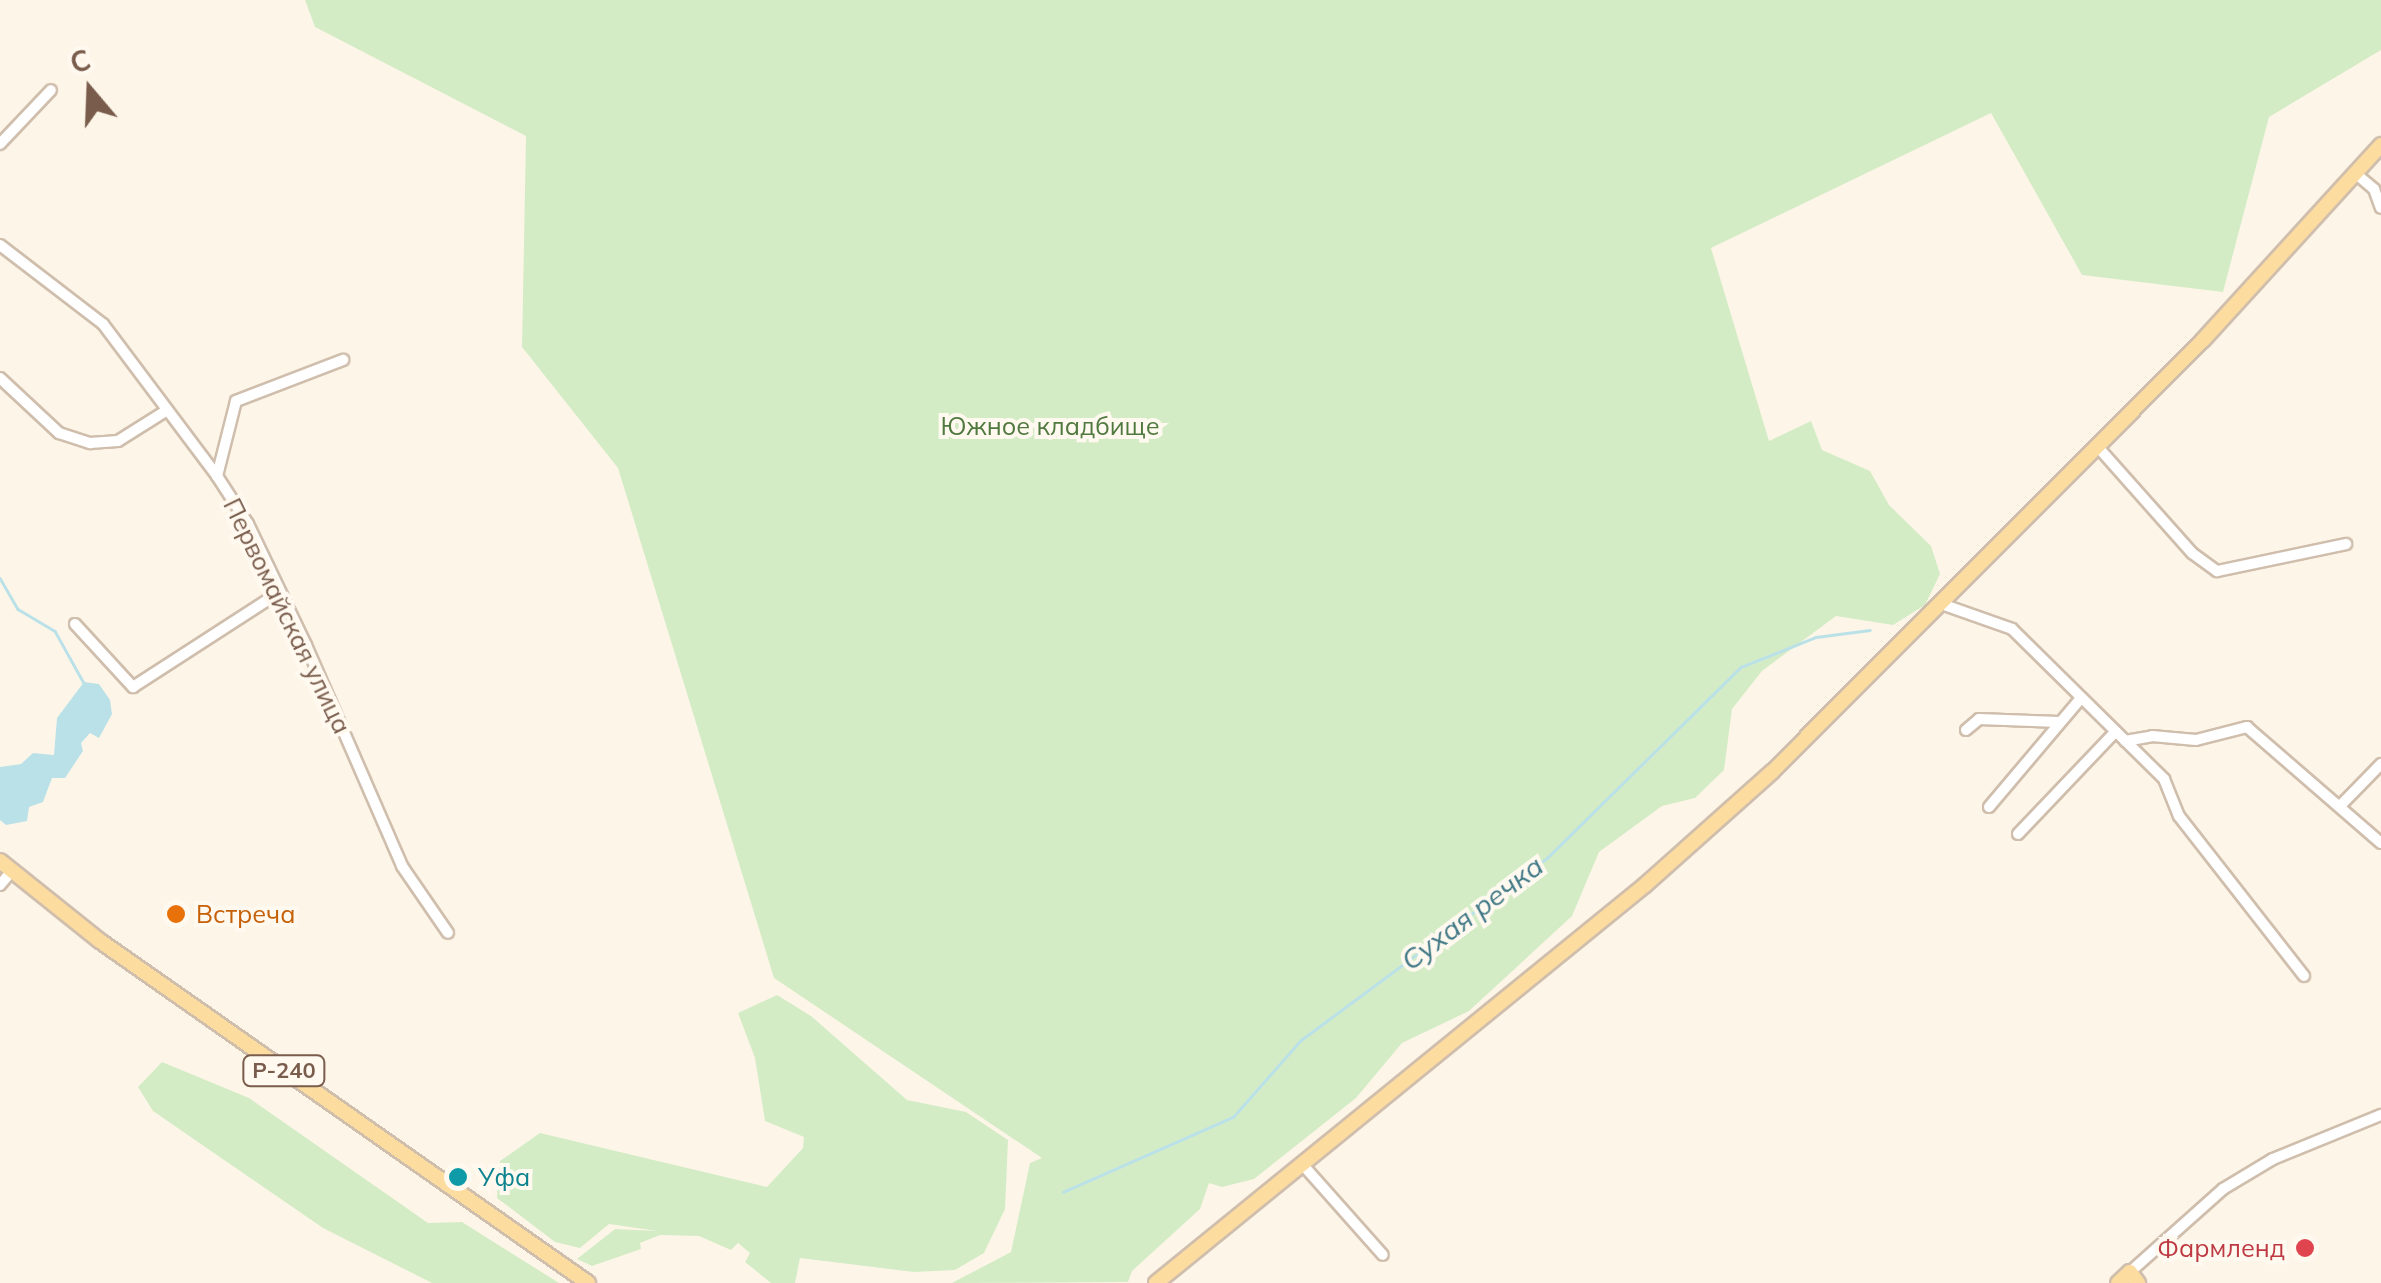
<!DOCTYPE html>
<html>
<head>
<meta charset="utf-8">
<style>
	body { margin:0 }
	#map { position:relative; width:2381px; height:1283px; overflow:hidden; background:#fdf6e8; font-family:Mulish,sans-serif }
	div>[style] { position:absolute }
	.green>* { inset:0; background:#d4ecc6 }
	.water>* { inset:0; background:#bbe1e8 }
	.stream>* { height:2.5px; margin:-1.25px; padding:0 1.25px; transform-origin:1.25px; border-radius:1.25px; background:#bbe1e8 }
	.roads { filter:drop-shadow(2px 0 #d0bead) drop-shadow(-2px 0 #d0bead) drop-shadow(0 2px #d0bead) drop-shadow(0 -2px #d0bead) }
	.minor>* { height:10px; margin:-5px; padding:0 5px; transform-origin:5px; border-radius:5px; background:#fff }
	.major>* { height:14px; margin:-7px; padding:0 7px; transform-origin:7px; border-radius:7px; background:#fddca0 }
	.dots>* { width:28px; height:28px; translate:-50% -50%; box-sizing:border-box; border:5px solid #fff9f0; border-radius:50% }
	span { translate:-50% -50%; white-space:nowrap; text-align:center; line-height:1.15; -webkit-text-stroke:8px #fff9f0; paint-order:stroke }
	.shield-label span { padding:2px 8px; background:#fff9f0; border:2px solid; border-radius:8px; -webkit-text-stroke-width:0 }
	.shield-label { font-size:22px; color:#795c4b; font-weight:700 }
	.park-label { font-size:25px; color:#4f793f }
	.street-label { font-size:25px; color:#795c4b }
	.food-label { font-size:25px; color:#c56008 }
	.left { translate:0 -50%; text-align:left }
	.culture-label { font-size:25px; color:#0d838f }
	.health-label { font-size:25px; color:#be3a42 }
	.right { translate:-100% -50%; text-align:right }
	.water-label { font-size:28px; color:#407886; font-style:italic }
	.north { position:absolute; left:40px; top:40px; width:100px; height:100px; -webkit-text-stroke:8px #fff9f0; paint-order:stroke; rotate:341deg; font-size:28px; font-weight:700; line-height:40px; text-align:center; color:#795c4b }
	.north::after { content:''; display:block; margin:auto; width:35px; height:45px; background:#795c4b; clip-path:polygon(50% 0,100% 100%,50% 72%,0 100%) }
</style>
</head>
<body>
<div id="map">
	<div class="green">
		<i style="clip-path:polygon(305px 0,2381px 0,2381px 50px,2269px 117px,2223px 292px,2082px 275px,1991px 113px,1711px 248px,1769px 441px,1811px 421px,1822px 450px,1870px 471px,1889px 505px,1931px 546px,1940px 574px,1925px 605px,1893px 625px,1836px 616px,1762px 671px,1732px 709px,1724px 770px,1695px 798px,1662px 806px,1599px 852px,1572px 916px,1469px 1011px,1402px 1043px,1356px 1098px,1254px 1179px,1222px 1187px,1209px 1183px,1200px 1209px,1132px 1271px,1128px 1282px,952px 1283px,1011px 1252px,1030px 1163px,1042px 1158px,774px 978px,618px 468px,522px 347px,526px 136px,315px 27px)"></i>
		<i style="clip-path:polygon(777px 995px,811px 1016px,907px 1100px,966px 1112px,1008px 1140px,1005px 1209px,984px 1253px,955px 1270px,914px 1272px,800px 1258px,795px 1283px,771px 1283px,745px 1262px,750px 1253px,738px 1243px,731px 1250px,699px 1236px,660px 1235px,640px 1243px,641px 1249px,592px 1266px,577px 1259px,615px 1229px,657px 1231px,609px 1224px,580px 1248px,555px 1242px,497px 1198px,500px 1161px,540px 1133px,767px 1187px,803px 1148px,804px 1137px,765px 1121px,755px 1058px,738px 1013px)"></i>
		<i style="clip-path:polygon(162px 1062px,249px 1098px,428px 1223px,462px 1222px,559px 1283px,432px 1283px,323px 1228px,153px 1111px,138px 1087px)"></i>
	</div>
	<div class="water">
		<i style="clip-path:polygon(84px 682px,99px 684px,110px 700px,112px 714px,99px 738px,90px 733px,81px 743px,83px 751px,65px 778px,52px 778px,43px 802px,29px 807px,27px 821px,6px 825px,0 820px,0 767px,21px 764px,33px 753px,54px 755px,57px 718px)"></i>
	</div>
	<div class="stream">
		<i style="left:0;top:578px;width:36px;rotate:60deg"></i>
		<i style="left:18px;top:609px;width:43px;rotate:30.7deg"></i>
		<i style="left:55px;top:631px;width:60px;rotate:60.9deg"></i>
		<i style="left:1063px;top:1192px;width:186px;rotate:-23.8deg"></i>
		<i style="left:1233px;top:1117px;width:103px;rotate:-48.6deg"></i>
		<i style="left:1301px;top:1040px;width:306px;rotate:-36.5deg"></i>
		<i style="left:1547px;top:858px;width:272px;rotate:-44.6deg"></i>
		<i style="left:1741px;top:667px;width:81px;rotate:-21.8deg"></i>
		<i style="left:1816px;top:637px;width:54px;rotate:-7.4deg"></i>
	</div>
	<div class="roads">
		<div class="minor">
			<i style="left:0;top:144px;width:74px;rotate:-46.6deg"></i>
			<i style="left:2355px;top:173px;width:25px;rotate:40deg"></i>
			<i style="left:2374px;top:189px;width:20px;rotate:70deg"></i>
			<i style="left:0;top:245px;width:130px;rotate:37.5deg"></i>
			<i style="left:103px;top:324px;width:190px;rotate:53.1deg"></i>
			<i style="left:217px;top:476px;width:57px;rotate:57.1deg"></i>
			<i style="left:248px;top:524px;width:134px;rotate:64.4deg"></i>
			<i style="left:306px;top:645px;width:241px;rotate:66.5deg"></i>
			<i style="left:402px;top:866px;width:81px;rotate:55.5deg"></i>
			<i style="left:0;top:378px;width:81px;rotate:43deg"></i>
			<i style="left:59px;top:433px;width:33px;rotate:18deg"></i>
			<i style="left:90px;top:443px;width:28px;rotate:-4deg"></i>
			<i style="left:118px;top:441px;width:54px;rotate:-32.2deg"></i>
			<i style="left:2097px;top:446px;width:143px;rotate:48.4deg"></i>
			<i style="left:2192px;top:553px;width:31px;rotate:36deg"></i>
			<i style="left:2217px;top:571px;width:132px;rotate:-11.8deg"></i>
			<i style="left:217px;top:476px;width:77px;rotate:-75.8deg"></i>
			<i style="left:236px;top:401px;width:115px;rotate:-21deg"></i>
			<i style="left:1944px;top:605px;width:72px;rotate:19.4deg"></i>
			<i style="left:2012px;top:629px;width:214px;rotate:44.6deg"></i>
			<i style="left:2164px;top:779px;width:40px;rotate:68deg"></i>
			<i style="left:2179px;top:816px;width:203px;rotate:52deg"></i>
			<i style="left:75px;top:624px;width:86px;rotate:47.4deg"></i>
			<i style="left:133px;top:687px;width:175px;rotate:-32.9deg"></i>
			<i style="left:1966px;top:730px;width:17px;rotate:-40deg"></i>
			<i style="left:1979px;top:719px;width:80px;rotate:2.1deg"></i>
			<i style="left:2125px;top:741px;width:27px;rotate:-10deg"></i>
			<i style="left:2152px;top:736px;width:44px;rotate:5.2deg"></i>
			<i style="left:2196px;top:740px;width:53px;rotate:-14.3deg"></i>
			<i style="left:2247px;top:727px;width:177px;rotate:40.9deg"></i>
			<i style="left:2340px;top:806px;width:59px;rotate:-45.7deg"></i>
			<i style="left:1989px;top:807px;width:143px;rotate:-49.8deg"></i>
			<i style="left:2018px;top:834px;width:141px;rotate:-46.4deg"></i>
			<i style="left:0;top:885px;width:17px;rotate:-50deg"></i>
			<i style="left:1303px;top:1165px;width:120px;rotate:48.4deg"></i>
			<i style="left:2130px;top:1272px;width:125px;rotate:-41.7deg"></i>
			<i style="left:2223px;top:1189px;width:58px;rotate:-31deg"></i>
			<i style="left:2273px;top:1159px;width:117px;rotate:-22.2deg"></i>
		</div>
		<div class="major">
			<i style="left:0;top:861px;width:128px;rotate:38.7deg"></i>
			<i style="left:100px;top:941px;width:596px;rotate:35.02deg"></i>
			<i style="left:1156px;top:1283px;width:630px;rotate:-39.14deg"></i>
			<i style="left:1645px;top:885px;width:170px;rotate:-41.7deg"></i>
			<i style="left:1772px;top:772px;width:610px;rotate:-45.07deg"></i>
			<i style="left:2203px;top:340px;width:264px;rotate:-47.6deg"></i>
			<i style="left:2118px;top:1283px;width:16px;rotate:-43deg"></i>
			<i style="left:2130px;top:1272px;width:14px;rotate:54deg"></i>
		</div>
	</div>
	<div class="dots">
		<i style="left:176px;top:914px;background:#e8710a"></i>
		<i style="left:458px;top:1177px;background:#0f9aa8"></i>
		<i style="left:2305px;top:1248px;background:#e0444e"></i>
	</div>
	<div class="shield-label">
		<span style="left:284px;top:1071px">Р-240</span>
	</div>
	<div class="park-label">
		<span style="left:1050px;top:426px">Южное кладбище</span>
	</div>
	<div class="street-label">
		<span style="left:287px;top:616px;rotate:64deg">Первомайская улица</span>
	</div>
	<div class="food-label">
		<span class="left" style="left:196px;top:914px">Встреча</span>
	</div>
	<div class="culture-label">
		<span class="left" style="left:478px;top:1177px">Уфа</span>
	</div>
	<div class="health-label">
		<span class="right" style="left:2285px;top:1248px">Фармленд</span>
	</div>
	<div class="water-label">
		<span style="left:1472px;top:913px;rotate:-37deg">Сухая речка</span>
	</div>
	<div class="north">С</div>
</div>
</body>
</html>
